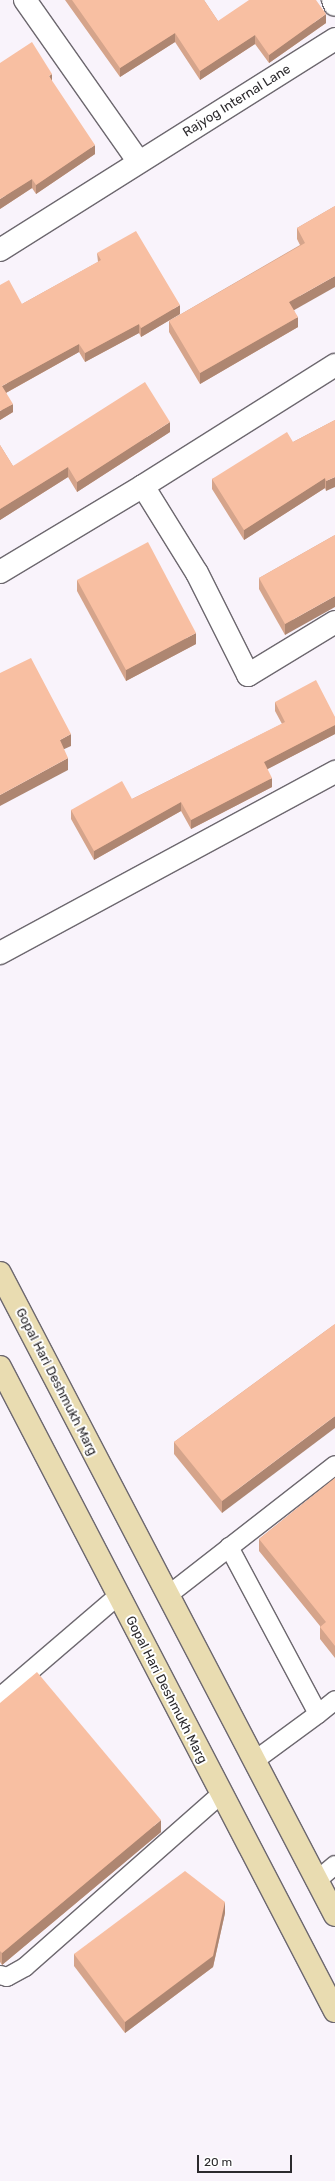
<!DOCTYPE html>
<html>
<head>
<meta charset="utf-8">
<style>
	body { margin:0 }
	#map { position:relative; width:335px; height:2181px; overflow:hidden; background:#f9f3fb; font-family:Rubik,sans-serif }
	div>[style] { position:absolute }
	.roads { filter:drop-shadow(1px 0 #6d686f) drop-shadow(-1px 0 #6d686f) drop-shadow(0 1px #6d686f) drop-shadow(0 -1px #6d686f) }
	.service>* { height:18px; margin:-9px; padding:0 9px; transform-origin:9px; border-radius:9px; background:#fff }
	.minor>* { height:22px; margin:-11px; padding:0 11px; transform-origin:11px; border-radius:11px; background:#fff }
	.primary>* { height:22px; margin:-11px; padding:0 11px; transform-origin:11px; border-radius:11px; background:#e9dcb1 }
	.wall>* { inset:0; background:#d5a48b }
	.shaded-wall>* { inset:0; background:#ae8671 }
	.building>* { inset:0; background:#f8bfa2 }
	span { translate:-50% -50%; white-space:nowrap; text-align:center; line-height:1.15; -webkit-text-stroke:4px #fff; paint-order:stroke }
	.street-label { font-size:13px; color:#2c2a2d }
	.scale { position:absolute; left:197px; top:2155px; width:95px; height:18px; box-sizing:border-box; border:2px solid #2c2a2d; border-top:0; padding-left:5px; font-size:12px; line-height:14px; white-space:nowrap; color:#2c2a2d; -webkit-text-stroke:3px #fff; paint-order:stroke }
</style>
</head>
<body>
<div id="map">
	<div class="roads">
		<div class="service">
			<i style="left:229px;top:1547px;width:189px;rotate:61.9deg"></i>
			<i style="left:318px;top:1714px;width:22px;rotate:-39deg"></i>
			<i style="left:167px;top:1596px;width:213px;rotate:-37.9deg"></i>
			<i style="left:0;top:1697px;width:155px;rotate:-40.6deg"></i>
			<i style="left:254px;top:1761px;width:79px;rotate:-36.3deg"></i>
			<i style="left:316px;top:1881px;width:25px;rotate:-40deg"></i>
			<i style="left:0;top:1975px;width:7px;rotate:16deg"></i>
			<i style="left:7px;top:1977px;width:21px;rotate:-29deg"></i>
			<i style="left:25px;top:1967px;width:260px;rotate:-41.4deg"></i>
		</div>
		<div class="minor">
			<i style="left:25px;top:0;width:197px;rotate:54.9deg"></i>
			<i style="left:333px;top:0;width:5px;rotate:68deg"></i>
			<i style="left:0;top:250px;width:396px;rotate:-32.2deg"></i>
			<i style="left:143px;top:486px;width:227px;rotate:-32.2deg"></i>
			<i style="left:0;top:572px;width:167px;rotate:-31deg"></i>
			<i style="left:143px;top:486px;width:102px;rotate:58.2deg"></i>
			<i style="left:197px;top:573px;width:114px;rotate:63.4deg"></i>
			<i style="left:248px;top:675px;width:102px;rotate:-31.3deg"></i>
			<i style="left:0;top:953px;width:381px;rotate:-28.4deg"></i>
		</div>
		<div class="primary">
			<i style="left:0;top:1273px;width:724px;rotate:62.44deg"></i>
			<i style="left:0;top:1367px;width:726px;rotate:62.52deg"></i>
		</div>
	</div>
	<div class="wall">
		<i style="clip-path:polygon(65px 0,204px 0,218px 21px,326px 23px,269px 63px,255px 44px,200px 80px,175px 42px,120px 77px)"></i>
		<i style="clip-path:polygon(52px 82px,95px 154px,36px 194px,32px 188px,0 209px)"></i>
		<i style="clip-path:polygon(335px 206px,294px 310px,298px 327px,200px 384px,169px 332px,169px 321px,300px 245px,297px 239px,297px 228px)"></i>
		<i style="clip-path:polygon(97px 253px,180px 314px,141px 337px,139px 333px,85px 362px,79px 352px,6px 393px,13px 412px,0 420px,22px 304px,98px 262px)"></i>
		<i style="clip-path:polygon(335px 420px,326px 491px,325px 488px,244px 540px,212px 489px,212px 479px,293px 442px)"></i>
		<i style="clip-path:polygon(170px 432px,77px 492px,68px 477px,0 520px,0 445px,13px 466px)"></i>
		<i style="clip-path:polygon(335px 535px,285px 635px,259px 589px,259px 578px)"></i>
		<i style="clip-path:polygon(77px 580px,196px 644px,126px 681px,77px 591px)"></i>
		<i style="clip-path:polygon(275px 702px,335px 717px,335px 734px,267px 769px,272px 787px,191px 829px,181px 811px,94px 860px,71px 819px,71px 810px,132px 799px,282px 724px,275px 711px)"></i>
		<i style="clip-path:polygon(335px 1324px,222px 1513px,174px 1454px,174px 1442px)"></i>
		<i style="clip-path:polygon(335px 1478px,335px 1658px,320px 1639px,320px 1626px,259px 1551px,259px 1539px)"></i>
		<i style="clip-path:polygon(0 1703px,161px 1832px,2px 1965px,0 1962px)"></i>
		<i style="clip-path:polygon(225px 1913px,213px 1967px,125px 2033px,74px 1966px,74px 1954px)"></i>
	</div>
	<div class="shaded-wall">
		<i style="clip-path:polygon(326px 14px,326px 23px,269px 63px,269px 55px)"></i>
		<i style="clip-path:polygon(175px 33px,175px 42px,120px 77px,120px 68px)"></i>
		<i style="clip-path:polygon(255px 35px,255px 44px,200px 80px,200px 71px)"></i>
		<i style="clip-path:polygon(52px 74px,52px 83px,49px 76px)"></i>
		<i style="clip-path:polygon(95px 145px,95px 154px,36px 194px,36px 185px)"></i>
		<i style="clip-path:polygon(32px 179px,32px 188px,0 209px,0 199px)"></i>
		<i style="clip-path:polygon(335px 276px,335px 287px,289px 313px,289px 302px)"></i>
		<i style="clip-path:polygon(180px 305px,180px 314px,141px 337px,141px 328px)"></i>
		<i style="clip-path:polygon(298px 317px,298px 327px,200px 384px,200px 373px)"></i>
		<i style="clip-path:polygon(139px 324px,139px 333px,85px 362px,85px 353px)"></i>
		<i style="clip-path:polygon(79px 344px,79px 352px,2px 395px,2px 386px)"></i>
		<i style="clip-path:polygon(13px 404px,13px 412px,0 420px,0 411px)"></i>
		<i style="clip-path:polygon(170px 422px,170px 432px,77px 492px,77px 482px)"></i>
		<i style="clip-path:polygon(68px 467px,68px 477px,0 520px,0 509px)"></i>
		<i style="clip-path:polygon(335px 477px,335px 487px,326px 491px,326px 481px)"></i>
		<i style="clip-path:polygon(325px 478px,325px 488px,244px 540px,244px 530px)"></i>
		<i style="clip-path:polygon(335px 596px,335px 607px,285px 635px,285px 624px)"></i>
		<i style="clip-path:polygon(196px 633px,196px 644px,126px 681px,126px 670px)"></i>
		<i style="clip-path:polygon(335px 725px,335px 734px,264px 771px,264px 762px)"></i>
		<i style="clip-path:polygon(71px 734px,71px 746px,60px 751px,60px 740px)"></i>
		<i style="clip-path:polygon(68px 758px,68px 770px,0 806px,0 795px)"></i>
		<i style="clip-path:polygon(272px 778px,272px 787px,191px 829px,191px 820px)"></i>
		<i style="clip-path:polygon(181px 802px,181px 811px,94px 860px,94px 851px)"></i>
		<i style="clip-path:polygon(335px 1416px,335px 1428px,222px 1513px,222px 1501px)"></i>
		<i style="clip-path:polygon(161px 1820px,161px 1832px,2px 1965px,2px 1953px)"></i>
		<i style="clip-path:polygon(225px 1902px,225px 1913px,213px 1967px,125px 2033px,125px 2022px)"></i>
	</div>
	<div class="building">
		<i style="clip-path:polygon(72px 0,204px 0,218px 21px,249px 0,316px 0,326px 14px,269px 55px,255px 35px,200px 71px,175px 33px,120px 68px)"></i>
		<i style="clip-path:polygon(32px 42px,52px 74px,49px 76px,95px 145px,36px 185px,32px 179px,0 199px,0 63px)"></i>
		<i style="clip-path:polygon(335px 206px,335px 276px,289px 302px,298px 317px,200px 373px,169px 321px,305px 243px,297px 228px)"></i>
		<i style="clip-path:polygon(136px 231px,180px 305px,141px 328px,139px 324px,85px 353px,79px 344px,2px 386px,13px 404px,0 411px,0 285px,9px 280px,22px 304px,101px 260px,97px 253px)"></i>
		<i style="clip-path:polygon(145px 382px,170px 422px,77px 482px,68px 467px,0 509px,0 445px,13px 466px)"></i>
		<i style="clip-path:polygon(335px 420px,335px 477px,326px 481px,325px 478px,244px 530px,212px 479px,287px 432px,293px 442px)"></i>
		<i style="clip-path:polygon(335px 535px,335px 596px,285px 624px,259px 578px)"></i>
		<i style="clip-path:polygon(148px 542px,196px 633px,126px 670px,77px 580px)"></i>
		<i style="clip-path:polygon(31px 658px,71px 734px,60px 740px,68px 758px,0 795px,0 673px)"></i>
		<i style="clip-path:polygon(316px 680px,335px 717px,335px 725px,264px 762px,272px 778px,191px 820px,181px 802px,94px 851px,71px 810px,122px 781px,132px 799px,285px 722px,275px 702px)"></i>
		<i style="clip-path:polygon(335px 1324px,335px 1416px,222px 1501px,174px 1442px)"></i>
		<i style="clip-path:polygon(335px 1478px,335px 1646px,320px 1627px,326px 1622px,259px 1539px)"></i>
		<i style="clip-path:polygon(37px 1672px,161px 1820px,2px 1953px,0 1951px,0 1703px)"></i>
		<i style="clip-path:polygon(185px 1871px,225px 1902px,213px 1956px,125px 2022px,74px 1954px)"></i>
	</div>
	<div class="street-label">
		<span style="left:237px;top:101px;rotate:-32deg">Rajyog Internal Lane</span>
		<span style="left:56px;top:1382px;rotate:63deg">Gopal Hari Deshmukh Marg</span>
		<span style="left:166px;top:1690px;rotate:63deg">Gopal Hari Deshmukh Marg</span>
	</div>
	<div class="scale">20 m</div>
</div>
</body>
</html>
